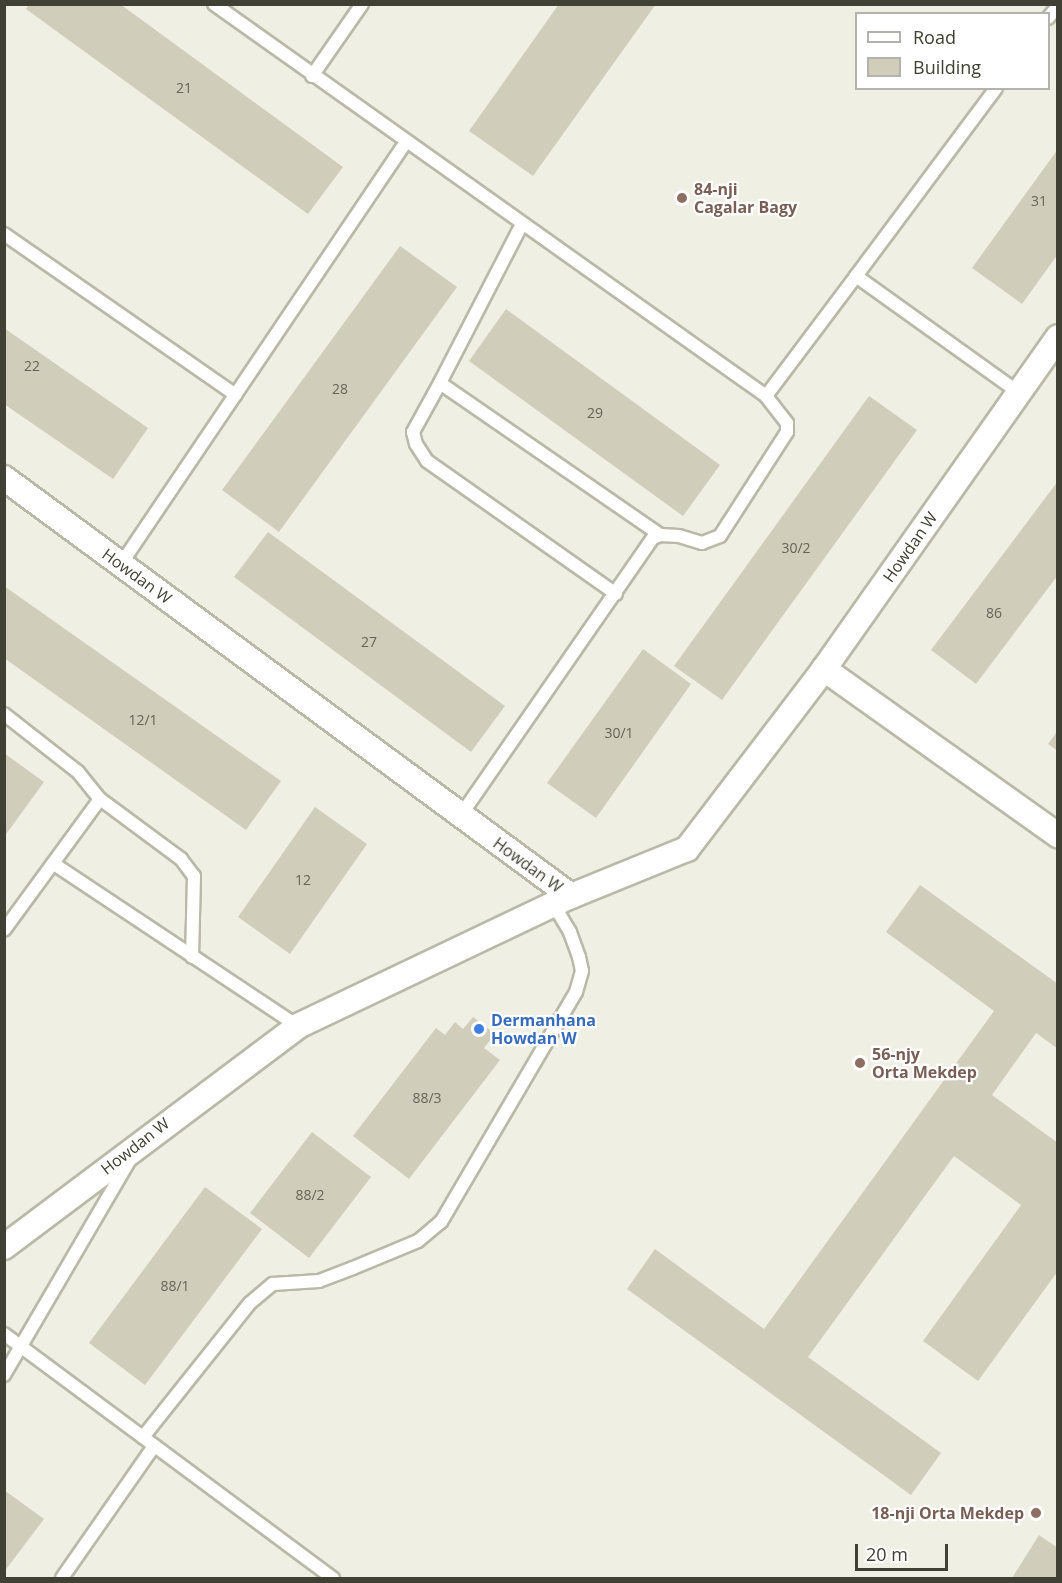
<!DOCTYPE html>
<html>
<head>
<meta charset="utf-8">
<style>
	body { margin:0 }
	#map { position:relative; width:1062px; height:1583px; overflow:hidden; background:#efefe4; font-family:"Open Sans",sans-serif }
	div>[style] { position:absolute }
	.building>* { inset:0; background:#d0cebb }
	.roads { filter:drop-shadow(2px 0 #bab9a8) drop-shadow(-2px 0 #bab9a8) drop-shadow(0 2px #bab9a8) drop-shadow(0 -2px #bab9a8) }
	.service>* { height:12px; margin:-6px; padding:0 6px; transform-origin:6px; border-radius:6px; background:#fff }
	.minor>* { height:24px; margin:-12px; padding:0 12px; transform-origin:12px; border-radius:12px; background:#fff }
	.dots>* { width:16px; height:16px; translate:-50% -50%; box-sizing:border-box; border:3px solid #fff; border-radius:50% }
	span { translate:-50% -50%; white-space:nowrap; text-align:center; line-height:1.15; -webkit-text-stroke:4.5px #fff; paint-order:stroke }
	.number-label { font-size:14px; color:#656456 }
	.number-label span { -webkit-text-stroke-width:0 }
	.education-label { font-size:16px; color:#785e54; font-weight:700 }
	.left { translate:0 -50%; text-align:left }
	.right { translate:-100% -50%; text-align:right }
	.street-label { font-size:16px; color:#414034 }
	.shop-label { font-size:16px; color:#366cbe; font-weight:700 }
	.frame { position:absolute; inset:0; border:6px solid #414034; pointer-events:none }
	.legend { position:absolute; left:855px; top:12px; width:195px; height:78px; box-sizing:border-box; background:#fff; border:2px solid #b3b3ae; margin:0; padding:8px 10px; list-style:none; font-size:18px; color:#414034 }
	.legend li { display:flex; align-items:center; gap:12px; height:30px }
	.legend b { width:30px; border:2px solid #b3b3ae }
	.scale { position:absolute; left:855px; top:1544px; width:93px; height:27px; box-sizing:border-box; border:3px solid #414034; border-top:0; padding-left:8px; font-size:18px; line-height:21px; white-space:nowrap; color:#414034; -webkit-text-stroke:4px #fff; paint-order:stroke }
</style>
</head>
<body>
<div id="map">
	<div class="building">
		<i style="clip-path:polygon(29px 4px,120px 4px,343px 167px,308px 214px,26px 9px)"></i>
		<i style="clip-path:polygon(559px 4px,656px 4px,533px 176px,469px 131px)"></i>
		<i style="clip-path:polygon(1058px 149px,1058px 254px,1022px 304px,972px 268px)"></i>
		<i style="clip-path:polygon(400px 246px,457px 287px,279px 532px,222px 490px)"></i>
		<i style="clip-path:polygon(506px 309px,720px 465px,683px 516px,469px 361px)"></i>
		<i style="clip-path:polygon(4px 328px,148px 428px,113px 479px,4px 404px)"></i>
		<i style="clip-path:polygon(869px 396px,917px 430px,722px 700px,674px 666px)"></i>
		<i style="clip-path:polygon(1058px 481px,1058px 575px,976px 684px,931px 650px)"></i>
		<i style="clip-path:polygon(268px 532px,505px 706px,471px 752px,234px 577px)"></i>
		<i style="clip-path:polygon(4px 586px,281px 781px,246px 830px,4px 658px)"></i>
		<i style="clip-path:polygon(643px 649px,691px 684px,596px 818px,547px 783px)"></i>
		<i style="clip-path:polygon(1058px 730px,1058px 751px,1048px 744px)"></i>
		<i style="clip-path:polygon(4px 753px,44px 782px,4px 837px)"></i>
		<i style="clip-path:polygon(315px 807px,367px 844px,290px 954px,238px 917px)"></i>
		<i style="clip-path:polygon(920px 885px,1058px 984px,1058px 1049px,1036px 1033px,992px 1095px,1058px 1143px,1058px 1271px,978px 1381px,923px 1341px,1021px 1205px,954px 1156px,808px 1357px,941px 1453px,911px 1495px,627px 1289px,655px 1249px,764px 1329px,994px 1011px,886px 932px)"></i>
		<i style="clip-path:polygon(473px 1017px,495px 1034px,484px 1048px,500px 1060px,409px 1179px,353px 1136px,436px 1028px,445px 1035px,455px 1022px,463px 1029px)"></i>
		<i style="clip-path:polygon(312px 1132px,371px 1177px,309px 1258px,250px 1213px)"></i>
		<i style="clip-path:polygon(205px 1187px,262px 1229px,145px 1385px,89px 1343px)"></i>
		<i style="clip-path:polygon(4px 1490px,44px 1519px,4px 1572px)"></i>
		<i style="clip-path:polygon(1039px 1535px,1058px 1548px,1058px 1578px,1012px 1578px)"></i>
	</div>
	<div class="roads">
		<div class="service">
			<i style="left:214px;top:4px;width:677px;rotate:35.38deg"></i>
			<i style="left:766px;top:396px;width:150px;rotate:-53.1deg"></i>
			<i style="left:856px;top:276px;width:199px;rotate:35.6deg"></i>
			<i style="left:1048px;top:18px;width:16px;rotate:-50deg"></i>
			<i style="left:312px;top:76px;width:88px;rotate:-55.2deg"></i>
			<i style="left:522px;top:224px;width:179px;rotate:117.3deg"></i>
			<i style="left:440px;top:383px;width:267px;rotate:34.6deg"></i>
			<i style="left:4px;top:234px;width:282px;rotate:34.8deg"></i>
			<i style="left:856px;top:276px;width:234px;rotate:-53.3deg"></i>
			<i style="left:440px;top:383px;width:56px;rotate:118.9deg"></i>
			<i style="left:413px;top:432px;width:12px;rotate:76deg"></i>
			<i style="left:416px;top:444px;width:20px;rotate:57deg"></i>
			<i style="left:427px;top:461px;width:231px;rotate:35.1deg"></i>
			<i style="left:121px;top:564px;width:509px;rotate:-55.97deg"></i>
			<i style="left:4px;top:714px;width:94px;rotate:38.1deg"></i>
			<i style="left:78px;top:772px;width:35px;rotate:51deg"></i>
			<i style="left:100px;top:799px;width:162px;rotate:126.2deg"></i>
			<i style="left:100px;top:799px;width:101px;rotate:36.5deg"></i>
			<i style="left:181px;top:859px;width:21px;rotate:53deg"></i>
			<i style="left:194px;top:876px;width:81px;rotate:91.4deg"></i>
			<i style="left:461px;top:815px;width:337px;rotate:-55.3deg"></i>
			<i style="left:653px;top:538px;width:8px;rotate:-23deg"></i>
			<i style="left:660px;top:535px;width:19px;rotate:3deg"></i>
			<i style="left:679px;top:536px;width:24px;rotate:17deg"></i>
			<i style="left:702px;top:543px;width:19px;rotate:-21deg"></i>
			<i style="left:720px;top:536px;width:124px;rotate:-57.2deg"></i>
			<i style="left:787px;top:432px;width:9px;rotate:-90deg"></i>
			<i style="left:787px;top:423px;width:34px;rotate:-128deg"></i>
			<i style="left:54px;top:864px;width:293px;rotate:33.6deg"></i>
			<i style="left:4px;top:1334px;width:410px;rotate:36.6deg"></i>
			<i style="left:4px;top:1375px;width:248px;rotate:-59.7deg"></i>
			<i style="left:143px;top:1437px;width:171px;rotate:-51.4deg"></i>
			<i style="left:250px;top:1303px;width:30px;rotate:-40deg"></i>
			<i style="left:273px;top:1284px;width:46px;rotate:-3.7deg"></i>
			<i style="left:319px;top:1281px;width:36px;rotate:-21deg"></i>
			<i style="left:353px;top:1268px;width:70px;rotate:-22.6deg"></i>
			<i style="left:418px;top:1241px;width:30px;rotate:-40deg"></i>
			<i style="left:441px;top:1222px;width:267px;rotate:-59.6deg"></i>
			<i style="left:576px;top:992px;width:22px;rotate:-74deg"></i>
			<i style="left:582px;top:971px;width:14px;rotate:-102deg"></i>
			<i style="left:579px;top:957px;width:27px;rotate:-110deg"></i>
			<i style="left:570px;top:932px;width:33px;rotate:-121deg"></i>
			<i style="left:62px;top:1578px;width:161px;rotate:-55.1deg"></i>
		</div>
		<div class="minor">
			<i style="left:4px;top:478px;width:704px;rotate:36.4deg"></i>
			<i style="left:824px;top:669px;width:287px;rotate:35.4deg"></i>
			<i style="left:4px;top:1247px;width:368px;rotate:-36.9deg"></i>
			<i style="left:298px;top:1026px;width:302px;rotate:-25.5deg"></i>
			<i style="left:571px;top:896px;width:125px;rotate:-22.1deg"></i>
			<i style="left:687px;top:849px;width:226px;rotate:-52.7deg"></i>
			<i style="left:824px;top:669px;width:406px;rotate:-54.8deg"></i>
		</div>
	</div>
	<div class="dots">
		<i style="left:682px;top:198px;background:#8d6e63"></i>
		<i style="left:479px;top:1029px;background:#3f7fe0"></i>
		<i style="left:860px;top:1063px;background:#8d6e63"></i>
		<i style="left:1036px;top:1513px;background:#8d6e63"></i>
	</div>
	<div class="number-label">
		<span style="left:184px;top:88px">21</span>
		<span style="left:1039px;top:201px">31</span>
		<span style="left:32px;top:366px">22</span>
		<span style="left:340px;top:389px">28</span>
		<span style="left:595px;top:413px">29</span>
		<span style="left:796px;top:548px">30/2</span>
		<span style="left:994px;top:613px">86</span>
		<span style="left:369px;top:642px">27</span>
		<span style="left:143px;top:720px">12/1</span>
		<span style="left:619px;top:733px">30/1</span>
		<span style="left:303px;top:880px">12</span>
		<span style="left:427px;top:1098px">88/3</span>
		<span style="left:310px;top:1195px">88/2</span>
		<span style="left:175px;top:1286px">88/1</span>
	</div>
	<div class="education-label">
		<span class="left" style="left:694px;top:198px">84-nji<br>Cagalar Bagy</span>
		<span class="left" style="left:872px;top:1063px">56-njy<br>Orta Mekdep</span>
		<span class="right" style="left:1024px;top:1513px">18-nji Orta Mekdep</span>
	</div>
	<div class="street-label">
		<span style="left:910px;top:547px;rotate:-55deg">Howdan W</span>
		<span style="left:137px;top:576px;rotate:36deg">Howdan W</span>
		<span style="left:528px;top:865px;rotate:36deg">Howdan W</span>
		<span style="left:135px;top:1146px;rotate:-38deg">Howdan W</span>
	</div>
	<div class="shop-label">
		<span class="left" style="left:491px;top:1029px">Dermanhana<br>Howdan W</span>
	</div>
	<div class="frame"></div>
	<ul class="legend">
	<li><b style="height:8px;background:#fff"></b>Road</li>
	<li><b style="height:16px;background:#d0cebb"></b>Building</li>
	</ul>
	<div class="scale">20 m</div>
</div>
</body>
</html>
